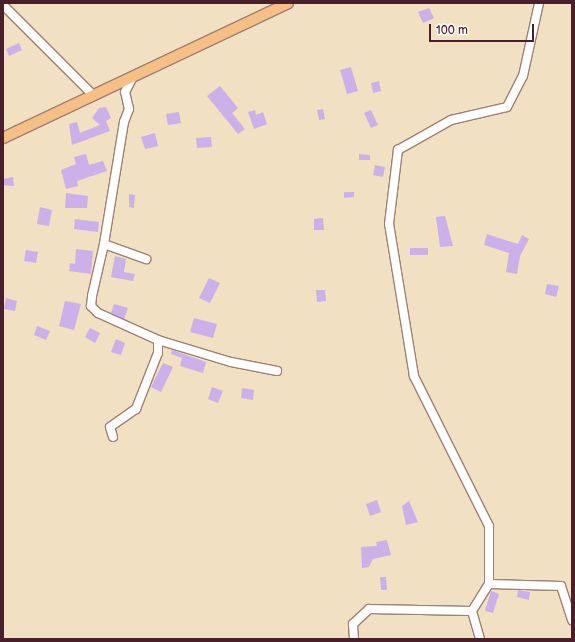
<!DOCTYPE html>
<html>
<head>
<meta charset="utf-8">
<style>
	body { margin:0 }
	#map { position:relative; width:575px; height:642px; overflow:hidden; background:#f1e0c1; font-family:"Balsamiq Sans",sans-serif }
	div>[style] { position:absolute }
	.building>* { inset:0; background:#ccb0e9 }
	.roads { filter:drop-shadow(1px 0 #9e8076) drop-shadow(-1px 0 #9e8076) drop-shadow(0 1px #9e8076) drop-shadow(0 -1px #9e8076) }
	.minor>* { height:8px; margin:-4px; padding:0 4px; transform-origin:4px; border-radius:4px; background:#fff }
	.major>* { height:10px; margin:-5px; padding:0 5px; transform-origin:5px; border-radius:5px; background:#f5bf86 }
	span { translate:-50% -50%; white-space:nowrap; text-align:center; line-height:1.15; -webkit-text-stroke:3px #fdfcf7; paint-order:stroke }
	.frame { position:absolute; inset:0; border:4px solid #4a1f2b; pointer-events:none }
	.scale { position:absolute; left:429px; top:24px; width:105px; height:18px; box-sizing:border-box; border:2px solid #4a1f2b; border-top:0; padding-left:5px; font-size:12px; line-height:14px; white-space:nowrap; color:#4a1f2b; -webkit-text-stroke:3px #fdfcf7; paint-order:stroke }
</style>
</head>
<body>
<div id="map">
	<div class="building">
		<i style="clip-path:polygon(429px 8px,434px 18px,423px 23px,418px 12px)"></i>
		<i style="clip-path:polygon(19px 43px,22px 50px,9px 56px,6px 49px)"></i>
		<i style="clip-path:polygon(351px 67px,358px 91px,347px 94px,340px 70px)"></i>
		<i style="clip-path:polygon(379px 81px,381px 91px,373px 93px,371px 83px)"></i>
		<i style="clip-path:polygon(220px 86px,238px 108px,232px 113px,245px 129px,238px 134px,207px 96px)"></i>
		<i style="clip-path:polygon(106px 107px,111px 118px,106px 121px,110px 131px,72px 145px,69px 124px,77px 122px,80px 133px,100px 125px,92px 118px,99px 108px)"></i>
		<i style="clip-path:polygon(323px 109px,325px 119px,319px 120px,317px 110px)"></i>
		<i style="clip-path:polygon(255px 110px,256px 115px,263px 112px,267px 124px,254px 129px,248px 112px)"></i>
		<i style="clip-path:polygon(371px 110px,378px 125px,371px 128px,364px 113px)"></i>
		<i style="clip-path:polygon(179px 112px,181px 123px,168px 125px,166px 114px)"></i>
		<i style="clip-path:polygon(155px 133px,158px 146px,145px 149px,141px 137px)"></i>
		<i style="clip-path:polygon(211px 137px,212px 147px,197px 148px,196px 138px)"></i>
		<i style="clip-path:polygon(86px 154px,89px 165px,103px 161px,107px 171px,77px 181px,78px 186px,66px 189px,61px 170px,76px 164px,74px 157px)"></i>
		<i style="clip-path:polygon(359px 154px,370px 155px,370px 160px,359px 160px)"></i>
		<i style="clip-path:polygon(375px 165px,385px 167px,383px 177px,373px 175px)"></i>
		<i style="clip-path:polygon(13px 177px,14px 186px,3px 185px,3px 179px)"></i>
		<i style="clip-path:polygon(344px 192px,354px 192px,354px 197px,344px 198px)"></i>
		<i style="clip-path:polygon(66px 193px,88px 196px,87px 208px,65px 208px)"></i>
		<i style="clip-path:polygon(129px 194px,135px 195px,134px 208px,129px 207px)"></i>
		<i style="clip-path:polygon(40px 207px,52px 210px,49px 226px,37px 224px)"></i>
		<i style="clip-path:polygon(445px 216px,453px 246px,440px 247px,436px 217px)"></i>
		<i style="clip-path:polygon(323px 218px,324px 230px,314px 230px,314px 219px)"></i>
		<i style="clip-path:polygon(75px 219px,99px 222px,98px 232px,74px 229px)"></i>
		<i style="clip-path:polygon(487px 234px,518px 244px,522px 235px,529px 239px,520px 256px,517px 274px,506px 272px,509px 253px,484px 245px)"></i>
		<i style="clip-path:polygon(410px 248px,428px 248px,428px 255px,410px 255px)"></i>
		<i style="clip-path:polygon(76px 249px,93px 251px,91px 274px,69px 271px,70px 263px,75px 264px)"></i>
		<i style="clip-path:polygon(26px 250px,38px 252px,36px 263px,24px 261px)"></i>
		<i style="clip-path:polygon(115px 256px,126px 259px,124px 272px,135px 274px,133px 281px,111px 277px)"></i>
		<i style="clip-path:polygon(209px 278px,220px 283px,210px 303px,199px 298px)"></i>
		<i style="clip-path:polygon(547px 284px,559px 286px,556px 297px,545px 294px)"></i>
		<i style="clip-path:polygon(316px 290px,325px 290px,326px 301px,317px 302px)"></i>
		<i style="clip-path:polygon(6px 298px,17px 301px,15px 311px,4px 309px)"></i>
		<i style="clip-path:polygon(65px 301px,81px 304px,74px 330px,59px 326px)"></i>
		<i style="clip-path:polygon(114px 304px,128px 308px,124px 319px,111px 313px)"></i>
		<i style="clip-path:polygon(194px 318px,217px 324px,213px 338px,190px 332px)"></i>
		<i style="clip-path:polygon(37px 326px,50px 331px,46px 340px,34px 335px)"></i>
		<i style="clip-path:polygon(90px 328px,100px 333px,95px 343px,85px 337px)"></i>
		<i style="clip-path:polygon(116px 339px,125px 343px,121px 355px,111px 352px)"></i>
		<i style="clip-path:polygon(172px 350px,206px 362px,203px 373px,180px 366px,182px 358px,171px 354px)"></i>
		<i style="clip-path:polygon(163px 363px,173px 367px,161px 392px,151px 387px)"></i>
		<i style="clip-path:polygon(212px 387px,223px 391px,218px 403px,208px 399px)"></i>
		<i style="clip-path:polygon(242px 388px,254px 390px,253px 400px,241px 398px)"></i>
		<i style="clip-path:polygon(377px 500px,381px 512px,370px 516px,366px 504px)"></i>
		<i style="clip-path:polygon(409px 501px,418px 522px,406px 525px,402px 506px)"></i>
		<i style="clip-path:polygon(387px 540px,391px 555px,373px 559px,369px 567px,362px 568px,361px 547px,377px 546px,376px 542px)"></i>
		<i style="clip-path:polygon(380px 577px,386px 577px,387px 590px,381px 590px)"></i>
		<i style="clip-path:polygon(518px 590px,530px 592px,529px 600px,517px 597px)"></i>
		<i style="clip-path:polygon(491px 591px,499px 594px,493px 613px,485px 611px)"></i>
	</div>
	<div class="roads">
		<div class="minor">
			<i style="left:3px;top:5px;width:127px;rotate:45deg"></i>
			<i style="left:104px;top:244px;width:124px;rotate:-80.7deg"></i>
			<i style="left:124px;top:122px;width:14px;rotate:-69deg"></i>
			<i style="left:129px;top:109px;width:17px;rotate:-103deg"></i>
			<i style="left:125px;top:92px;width:17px;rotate:-62deg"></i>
			<i style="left:158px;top:340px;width:76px;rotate:16.8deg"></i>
			<i style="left:231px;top:362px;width:47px;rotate:11.1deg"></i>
			<i style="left:113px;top:437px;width:10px;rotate:-107deg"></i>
			<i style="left:110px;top:427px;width:32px;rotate:-35deg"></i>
			<i style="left:136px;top:409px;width:60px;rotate:-68.6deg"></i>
			<i style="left:158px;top:353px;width:13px;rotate:-90deg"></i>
			<i style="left:158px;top:340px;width:66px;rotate:-155.8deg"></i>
			<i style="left:98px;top:313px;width:10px;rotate:-135deg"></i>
			<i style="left:91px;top:306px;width:10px;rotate:-84deg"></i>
			<i style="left:92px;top:296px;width:53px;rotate:-77deg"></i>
			<i style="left:104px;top:244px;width:45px;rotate:19.7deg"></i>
			<i style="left:489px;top:584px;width:72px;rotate:1.6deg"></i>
			<i style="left:561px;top:586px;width:36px;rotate:72deg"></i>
			<i style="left:354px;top:639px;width:15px;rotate:-94deg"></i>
			<i style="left:353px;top:624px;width:22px;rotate:-43deg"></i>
			<i style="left:369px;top:609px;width:103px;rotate:1.1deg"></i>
			<i style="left:480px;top:639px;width:29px;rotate:-106deg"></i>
			<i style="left:472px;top:611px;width:32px;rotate:-58deg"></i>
			<i style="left:489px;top:584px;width:58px;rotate:-90deg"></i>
			<i style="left:489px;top:526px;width:168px;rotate:-116.6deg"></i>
			<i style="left:414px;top:376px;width:154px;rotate:-99.3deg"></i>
			<i style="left:389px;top:224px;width:75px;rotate:-83.1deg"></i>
			<i style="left:398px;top:150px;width:61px;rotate:-29.5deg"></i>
			<i style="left:451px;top:120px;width:57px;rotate:-13.1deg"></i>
			<i style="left:507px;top:107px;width:35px;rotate:-63deg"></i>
			<i style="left:523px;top:76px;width:75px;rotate:-77.6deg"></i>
		</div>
		<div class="major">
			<i style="left:3px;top:138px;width:315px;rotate:-25.3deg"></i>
		</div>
	</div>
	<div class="frame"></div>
	<div class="scale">100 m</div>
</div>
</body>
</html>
